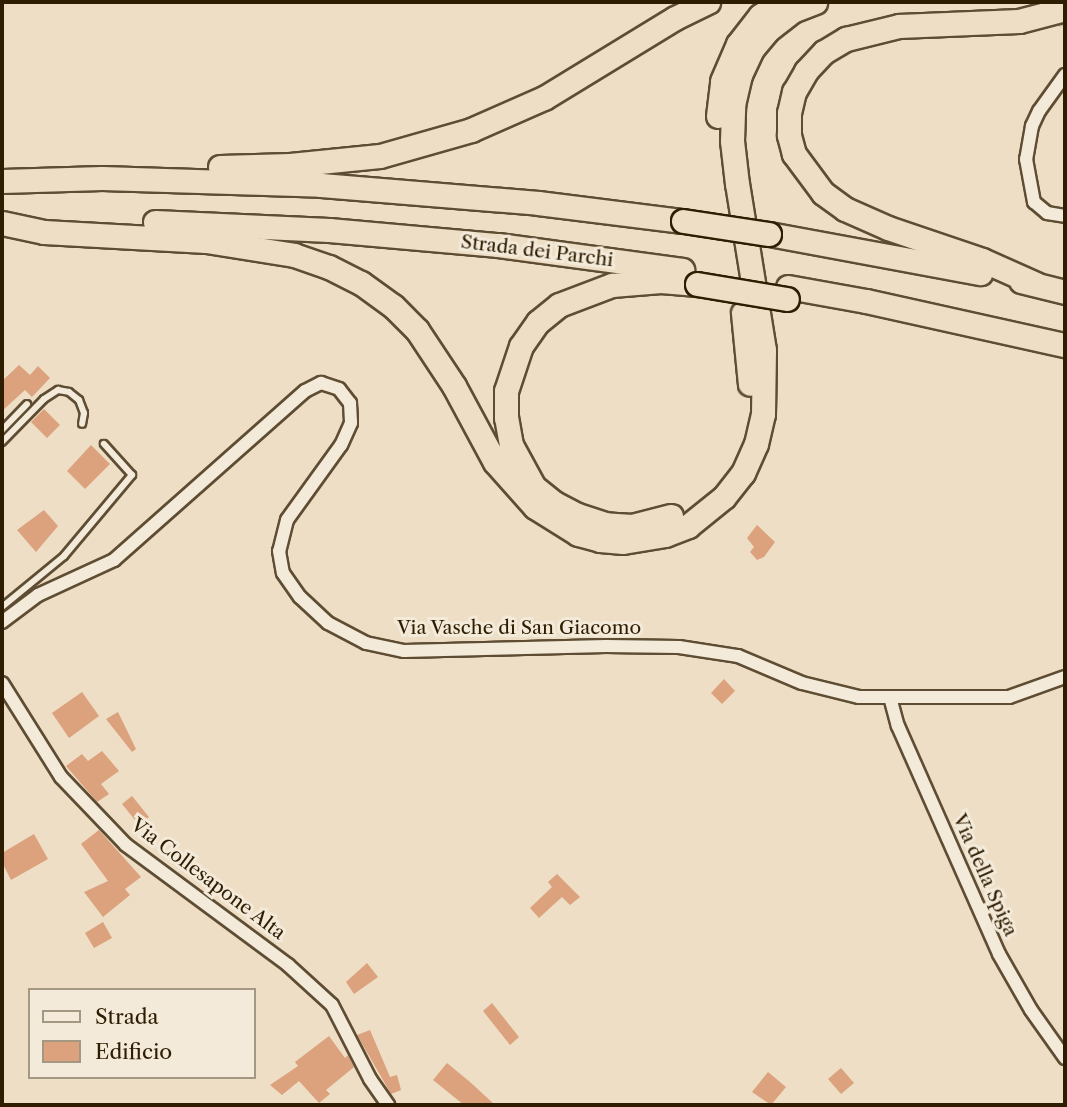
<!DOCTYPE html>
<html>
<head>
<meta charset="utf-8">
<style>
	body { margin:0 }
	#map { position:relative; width:1067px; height:1107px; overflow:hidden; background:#eddec5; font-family:"Libre Caslon Text",serif }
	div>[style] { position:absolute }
	.building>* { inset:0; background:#dca17d }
	.street-tunnel>* { height:12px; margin-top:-6px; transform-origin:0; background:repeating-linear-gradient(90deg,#c7b79e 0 12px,transparent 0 18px) }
	.roads { filter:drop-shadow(2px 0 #5e4d33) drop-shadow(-2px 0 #5e4d33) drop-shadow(0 2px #5e4d33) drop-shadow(0 -2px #5e4d33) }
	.lane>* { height:6px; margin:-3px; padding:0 3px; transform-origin:3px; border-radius:3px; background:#f3ead9 }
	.street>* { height:12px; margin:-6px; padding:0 6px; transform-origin:6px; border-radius:6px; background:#f3ead9 }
	.highway>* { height:23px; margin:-11.5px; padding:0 11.5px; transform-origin:11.5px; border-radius:11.5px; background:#eddec5 }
	.bridges { filter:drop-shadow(2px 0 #2f1d02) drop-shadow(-2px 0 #2f1d02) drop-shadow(0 2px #2f1d02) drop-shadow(0 -2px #2f1d02) }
	.highway-bridge>* { height:23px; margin:-11.5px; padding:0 11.5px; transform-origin:11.5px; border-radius:11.5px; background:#eddec5 }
	span { translate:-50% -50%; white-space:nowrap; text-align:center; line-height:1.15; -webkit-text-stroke:6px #f3ead9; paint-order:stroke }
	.street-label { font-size:19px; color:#2f1d02 }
	.frame { position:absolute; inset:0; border:4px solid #2f1d02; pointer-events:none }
	.legend { position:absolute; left:28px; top:988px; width:228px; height:91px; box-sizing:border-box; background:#f3ead9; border:2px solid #a59883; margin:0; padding:9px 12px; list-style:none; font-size:21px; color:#2f1d02 }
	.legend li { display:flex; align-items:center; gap:14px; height:35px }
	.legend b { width:35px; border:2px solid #a59883 }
</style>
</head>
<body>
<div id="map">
	<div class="building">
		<i style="clip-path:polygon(19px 365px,30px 375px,38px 366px,50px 378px,32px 397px,25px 390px,2px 411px,2px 381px)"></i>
		<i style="clip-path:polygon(44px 409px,60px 425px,47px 438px,31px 422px)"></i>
		<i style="clip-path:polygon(91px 445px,110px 464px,85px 489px,67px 471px)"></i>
		<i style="clip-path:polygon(44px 510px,58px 526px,36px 552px,17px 530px)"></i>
		<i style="clip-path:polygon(757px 525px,775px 542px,764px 557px,757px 560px,750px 552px,754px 547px,747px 538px)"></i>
		<i style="clip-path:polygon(724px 679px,735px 691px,722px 704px,711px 693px)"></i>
		<i style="clip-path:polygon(82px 692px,99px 716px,69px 738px,52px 713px)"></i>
		<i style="clip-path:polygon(118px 712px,136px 749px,132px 752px,106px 719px)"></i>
		<i style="clip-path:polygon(102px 751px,119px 771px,101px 784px,109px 794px,97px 802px,66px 766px,82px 754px,88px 761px)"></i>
		<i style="clip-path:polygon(132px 796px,149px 817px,139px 825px,122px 804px)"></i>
		<i style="clip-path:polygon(99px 830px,141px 877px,125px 889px,130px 895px,103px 917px,84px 892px,108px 881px,81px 844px)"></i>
		<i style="clip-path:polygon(34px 834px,48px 859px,11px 880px,2px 862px,2px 853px)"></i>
		<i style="clip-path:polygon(557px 874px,580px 897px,570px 905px,562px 897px,539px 918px,530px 908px,552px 887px,548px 882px)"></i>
		<i style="clip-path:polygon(103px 922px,112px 938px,94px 948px,85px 933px)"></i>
		<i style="clip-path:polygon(367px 963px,378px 977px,354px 994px,346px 982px)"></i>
		<i style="clip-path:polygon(492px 1003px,519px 1037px,510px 1045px,483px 1011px)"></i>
		<i style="clip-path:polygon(370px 1030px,390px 1077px,397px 1075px,401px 1090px,391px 1094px,357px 1035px)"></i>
		<i style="clip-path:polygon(329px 1036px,345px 1058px,348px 1055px,354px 1067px,326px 1090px,330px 1094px,319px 1103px,299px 1081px,282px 1095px,270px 1085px,298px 1066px,295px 1062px)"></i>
		<i style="clip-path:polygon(447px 1063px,470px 1082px,495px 1105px,464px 1105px,433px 1080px)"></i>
		<i style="clip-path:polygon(841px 1068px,854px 1083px,841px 1094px,828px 1079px)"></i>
		<i style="clip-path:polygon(768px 1072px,786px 1087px,771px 1105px,752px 1092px)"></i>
	</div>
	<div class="street-tunnel">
		<i style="left:1061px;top:6px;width:20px;rotate:79deg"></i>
	</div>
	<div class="roads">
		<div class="lane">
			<i style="left:2px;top:430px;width:36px;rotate:-46deg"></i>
			<i style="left:2px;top:442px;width:60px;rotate:-45.7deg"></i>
			<i style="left:44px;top:399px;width:17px;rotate:-33deg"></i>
			<i style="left:58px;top:390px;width:11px;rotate:10deg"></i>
			<i style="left:69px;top:392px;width:13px;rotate:39deg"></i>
			<i style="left:79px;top:400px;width:14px;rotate:69deg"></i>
			<i style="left:84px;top:413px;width:11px;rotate:100deg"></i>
			<i style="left:2px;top:607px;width:80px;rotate:-39.4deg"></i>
			<i style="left:64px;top:556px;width:106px;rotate:-50deg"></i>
			<i style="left:132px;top:475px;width:42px;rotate:-132.1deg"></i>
		</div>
		<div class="street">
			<i style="left:1065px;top:75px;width:44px;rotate:125.8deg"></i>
			<i style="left:1039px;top:111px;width:17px;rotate:115deg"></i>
			<i style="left:1032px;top:126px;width:34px;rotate:100deg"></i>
			<i style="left:1026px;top:159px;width:44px;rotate:79.5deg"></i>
			<i style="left:1034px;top:202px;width:17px;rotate:40deg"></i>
			<i style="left:1047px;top:213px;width:18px;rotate:9deg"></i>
			<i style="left:2px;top:622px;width:45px;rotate:-36.9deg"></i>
			<i style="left:38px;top:595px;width:84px;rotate:-24.7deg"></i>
			<i style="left:114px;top:560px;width:255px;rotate:-41.5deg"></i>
			<i style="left:305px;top:391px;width:18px;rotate:-27deg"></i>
			<i style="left:321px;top:383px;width:19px;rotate:18deg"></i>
			<i style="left:339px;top:389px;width:18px;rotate:52deg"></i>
			<i style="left:350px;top:403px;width:20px;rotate:87deg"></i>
			<i style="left:351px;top:423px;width:24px;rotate:114deg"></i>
			<i style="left:341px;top:445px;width:92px;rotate:125.8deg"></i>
			<i style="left:287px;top:520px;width:32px;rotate:104deg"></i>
			<i style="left:279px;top:551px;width:22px;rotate:80deg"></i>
			<i style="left:283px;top:573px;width:29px;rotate:55deg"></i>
			<i style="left:300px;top:597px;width:38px;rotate:43deg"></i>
			<i style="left:328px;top:623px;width:43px;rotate:27.8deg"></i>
			<i style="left:366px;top:643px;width:39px;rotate:12deg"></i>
			<i style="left:404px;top:651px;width:202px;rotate:-1.4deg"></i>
			<i style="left:606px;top:646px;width:73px;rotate:0.8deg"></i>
			<i style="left:679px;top:647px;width:60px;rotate:8.7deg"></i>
			<i style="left:738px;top:656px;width:69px;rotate:22.9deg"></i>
			<i style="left:802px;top:683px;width:59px;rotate:13.8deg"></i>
			<i style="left:859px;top:697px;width:150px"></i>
			<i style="left:1009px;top:697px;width:59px;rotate:-19.7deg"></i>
			<i style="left:2px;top:683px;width:111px;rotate:57.9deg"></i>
			<i style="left:61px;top:777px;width:94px;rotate:46.3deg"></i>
			<i style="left:126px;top:845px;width:202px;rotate:36.5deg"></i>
			<i style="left:288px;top:965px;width:59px;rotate:42.3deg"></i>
			<i style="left:332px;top:1005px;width:83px;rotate:62.8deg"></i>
			<i style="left:370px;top:1079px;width:32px;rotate:55deg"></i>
			<i style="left:890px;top:697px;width:30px;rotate:75deg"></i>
			<i style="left:898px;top:726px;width:249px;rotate:66.1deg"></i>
			<i style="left:999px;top:954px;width:64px;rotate:60.3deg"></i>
			<i style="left:1031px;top:1010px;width:59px;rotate:54.7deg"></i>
		</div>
		<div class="highway">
			<i style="left:718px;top:116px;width:35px;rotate:-83deg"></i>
			<i style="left:722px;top:81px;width:40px;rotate:-66.6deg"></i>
			<i style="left:738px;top:44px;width:36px;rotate:-52deg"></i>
			<i style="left:760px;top:16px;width:24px;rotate:-35deg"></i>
			<i style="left:220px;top:167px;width:70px;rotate:-1.6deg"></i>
			<i style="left:290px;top:165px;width:90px;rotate:-5.7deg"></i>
			<i style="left:380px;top:156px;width:95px;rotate:-15.9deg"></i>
			<i style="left:471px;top:130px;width:80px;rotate:-23.7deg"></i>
			<i style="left:544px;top:98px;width:153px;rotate:-31.4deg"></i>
			<i style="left:675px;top:18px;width:37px;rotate:-26deg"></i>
			<i style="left:2px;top:181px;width:100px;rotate:-1.7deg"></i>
			<i style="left:102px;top:178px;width:219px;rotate:1.8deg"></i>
			<i style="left:321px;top:185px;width:218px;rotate:4.7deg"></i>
			<i style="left:538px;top:203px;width:146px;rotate:7.1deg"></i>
			<i style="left:155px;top:222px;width:174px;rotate:2.6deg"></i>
			<i style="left:329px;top:230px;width:170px;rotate:5.1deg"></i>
			<i style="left:498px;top:245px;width:186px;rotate:7.7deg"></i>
			<i style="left:2px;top:223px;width:43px;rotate:12.1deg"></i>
			<i style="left:44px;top:232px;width:162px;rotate:3.2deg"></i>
			<i style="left:206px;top:241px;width:89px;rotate:9deg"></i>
			<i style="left:294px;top:255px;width:37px;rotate:19deg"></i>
			<i style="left:329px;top:267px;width:36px;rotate:27deg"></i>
			<i style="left:361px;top:283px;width:39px;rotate:36deg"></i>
			<i style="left:393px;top:306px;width:34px;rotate:45deg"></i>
			<i style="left:417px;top:330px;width:67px;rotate:56.5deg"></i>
			<i style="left:454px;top:386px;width:86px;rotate:61.7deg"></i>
			<i style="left:495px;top:462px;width:60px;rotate:48.4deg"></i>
			<i style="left:535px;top:507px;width:51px;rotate:32.1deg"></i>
			<i style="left:578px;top:534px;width:23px;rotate:15deg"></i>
			<i style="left:600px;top:540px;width:23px;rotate:5deg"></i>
			<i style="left:623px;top:542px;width:43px;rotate:-9.5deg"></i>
			<i style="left:665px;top:535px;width:25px;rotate:-21deg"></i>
			<i style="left:688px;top:526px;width:46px;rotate:-38.9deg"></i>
			<i style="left:724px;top:497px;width:31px;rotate:-52deg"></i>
			<i style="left:743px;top:473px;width:32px;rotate:-66deg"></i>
			<i style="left:756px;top:444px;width:31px;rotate:-77deg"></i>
			<i style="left:763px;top:414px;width:64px;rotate:-89.1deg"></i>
			<i style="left:764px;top:350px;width:168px;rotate:-99.2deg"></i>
			<i style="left:737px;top:184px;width:43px;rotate:-96.6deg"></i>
			<i style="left:732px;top:141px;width:36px;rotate:-88deg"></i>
			<i style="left:733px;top:105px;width:31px;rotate:-77deg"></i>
			<i style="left:740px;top:75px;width:29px;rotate:-65deg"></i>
			<i style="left:752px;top:49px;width:25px;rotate:-50deg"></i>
			<i style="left:768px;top:30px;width:31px;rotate:-38deg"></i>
			<i style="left:792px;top:11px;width:25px;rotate:-21deg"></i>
			<i style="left:769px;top:234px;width:215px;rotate:10.5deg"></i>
			<i style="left:1021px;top:281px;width:45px;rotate:14deg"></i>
			<i style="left:1036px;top:284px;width:59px;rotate:-156deg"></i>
			<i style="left:982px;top:260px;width:99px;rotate:-161.2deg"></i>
			<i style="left:888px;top:228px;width:47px;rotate:-156.2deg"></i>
			<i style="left:845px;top:209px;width:27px;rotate:-144deg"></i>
			<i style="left:823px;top:193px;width:49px;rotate:-126.6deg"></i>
			<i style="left:794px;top:154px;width:20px;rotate:-105deg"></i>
			<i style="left:789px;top:135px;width:22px;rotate:-90deg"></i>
			<i style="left:789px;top:113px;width:22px;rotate:-77deg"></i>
			<i style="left:794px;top:92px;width:24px;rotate:-60deg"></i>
			<i style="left:806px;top:71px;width:26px;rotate:-47deg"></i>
			<i style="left:824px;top:52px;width:26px;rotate:-31deg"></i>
			<i style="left:846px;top:39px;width:55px;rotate:-13.8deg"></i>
			<i style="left:899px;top:26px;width:120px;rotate:-2.4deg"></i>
			<i style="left:1019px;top:21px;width:48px;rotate:-14.6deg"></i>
			<i style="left:788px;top:287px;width:79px;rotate:10.2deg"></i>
			<i style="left:866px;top:301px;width:204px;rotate:12.5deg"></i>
			<i style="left:743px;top:313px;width:71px;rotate:84.4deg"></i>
			<i style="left:671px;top:516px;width:40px;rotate:165.6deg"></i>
			<i style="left:632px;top:526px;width:27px;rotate:-176deg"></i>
			<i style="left:605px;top:524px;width:29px;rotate:-162deg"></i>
			<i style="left:577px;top:515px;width:26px;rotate:-152deg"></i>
			<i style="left:554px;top:503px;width:26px;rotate:-141deg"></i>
			<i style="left:534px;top:487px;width:48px;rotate:-118.7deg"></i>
			<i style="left:511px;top:445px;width:27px;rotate:-100deg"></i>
			<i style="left:506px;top:418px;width:27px;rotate:-90deg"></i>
			<i style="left:506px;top:391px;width:47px;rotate:-71.6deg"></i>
			<i style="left:521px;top:346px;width:29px;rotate:-55deg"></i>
			<i style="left:538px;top:322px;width:27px;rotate:-39deg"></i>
			<i style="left:559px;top:305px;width:57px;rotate:-20.7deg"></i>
			<i style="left:612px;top:285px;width:49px;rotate:-4.7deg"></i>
			<i style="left:661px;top:281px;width:36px;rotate:5deg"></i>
		</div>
	</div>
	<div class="bridges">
		<div class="highway-bridge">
			<i style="left:683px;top:221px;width:87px;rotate:8.6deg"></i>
			<i style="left:697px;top:284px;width:91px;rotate:9.5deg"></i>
		</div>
	</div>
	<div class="street-label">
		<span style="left:537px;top:251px;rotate:7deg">Strada dei Parchi</span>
		<span style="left:519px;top:628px">Via Vasche di San Giacomo</span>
		<span style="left:985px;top:875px;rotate:66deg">Via della Spiga</span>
		<span style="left:208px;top:879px;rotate:37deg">Via Collesapone Alta</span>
	</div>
	<div class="frame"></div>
	<ul class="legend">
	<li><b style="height:9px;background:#f3ead9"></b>Strada</li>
	<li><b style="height:19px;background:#dca17d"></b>Edificio</li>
	</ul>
</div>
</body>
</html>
